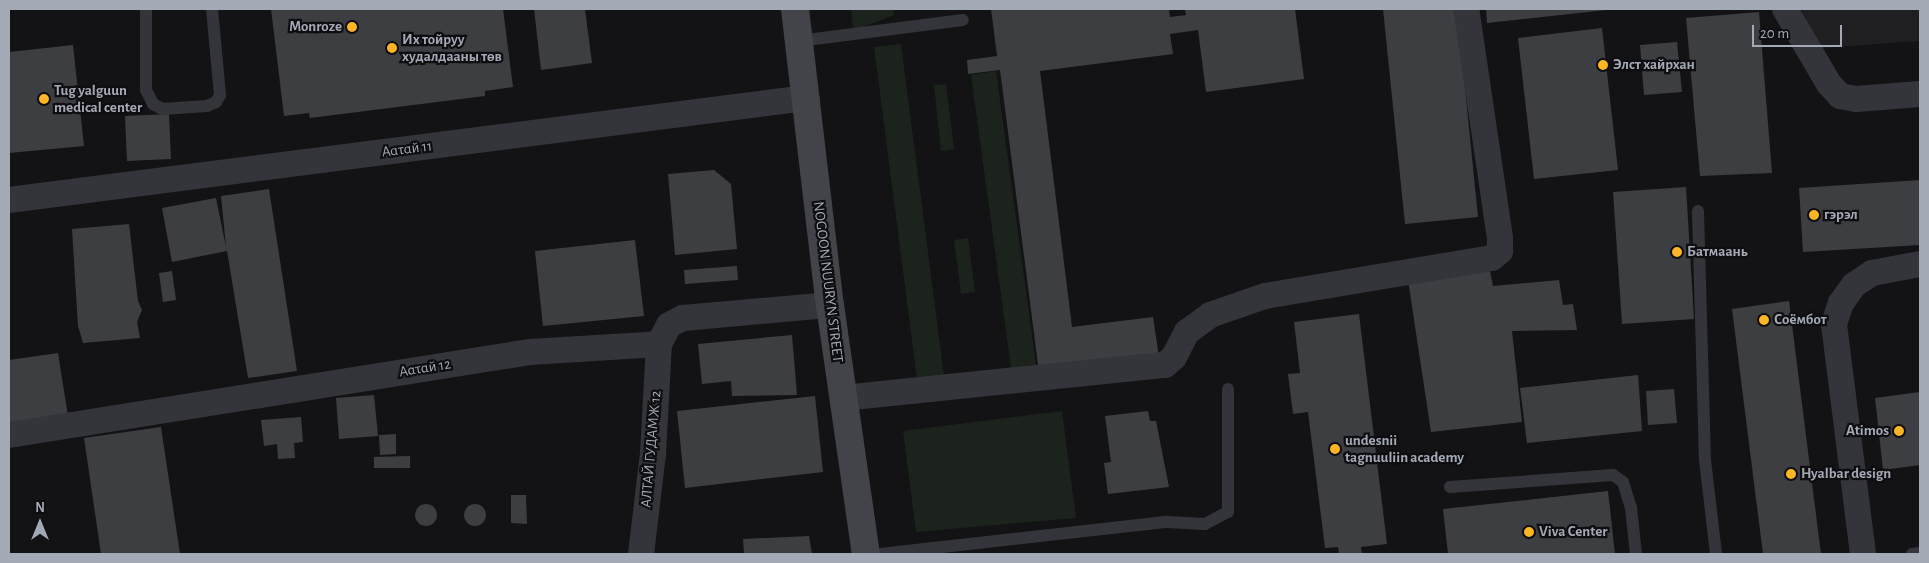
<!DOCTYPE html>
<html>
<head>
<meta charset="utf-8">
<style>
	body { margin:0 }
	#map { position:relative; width:1929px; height:563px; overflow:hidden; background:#131315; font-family:"Alegreya Sans",sans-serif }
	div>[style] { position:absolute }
	.built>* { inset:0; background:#1f1f22 }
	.green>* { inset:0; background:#1b231c }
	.building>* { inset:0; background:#3d3e42 }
	.round { border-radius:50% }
	.service>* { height:12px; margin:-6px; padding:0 6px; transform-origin:6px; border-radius:6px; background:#34353a }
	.minor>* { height:26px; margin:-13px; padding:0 13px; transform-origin:13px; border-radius:13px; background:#34353a }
	.secondary>* { height:28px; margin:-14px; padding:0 14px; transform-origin:14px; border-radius:14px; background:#42444a }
	.dots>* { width:14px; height:14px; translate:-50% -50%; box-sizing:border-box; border:2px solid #0e0e10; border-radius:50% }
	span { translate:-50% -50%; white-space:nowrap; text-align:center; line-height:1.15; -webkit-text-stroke:4.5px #0e0e10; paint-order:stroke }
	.poi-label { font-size:15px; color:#a4a9b6; font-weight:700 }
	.right { translate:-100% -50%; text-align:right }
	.left { translate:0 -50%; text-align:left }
	.street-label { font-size:15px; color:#a4a9b6 }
	.frame { position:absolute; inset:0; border:10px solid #a4a9b6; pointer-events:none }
	.north { position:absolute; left:15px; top:498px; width:50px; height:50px; -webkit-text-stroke:4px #0e0e10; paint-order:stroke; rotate:0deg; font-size:14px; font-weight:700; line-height:20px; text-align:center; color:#a4a9b6 }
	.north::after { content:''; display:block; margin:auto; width:18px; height:22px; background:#a4a9b6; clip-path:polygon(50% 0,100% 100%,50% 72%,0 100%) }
	.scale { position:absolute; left:1752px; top:25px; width:90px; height:22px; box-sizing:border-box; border:2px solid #a4a9b6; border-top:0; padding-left:6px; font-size:15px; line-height:18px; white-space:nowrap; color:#a4a9b6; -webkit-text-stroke:4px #0e0e10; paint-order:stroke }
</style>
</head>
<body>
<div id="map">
	<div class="built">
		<i style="clip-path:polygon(1801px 9px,1920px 9px,1920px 41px,1821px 48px)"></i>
	</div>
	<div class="green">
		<i style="clip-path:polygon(851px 9px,893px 9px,894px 15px,853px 31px)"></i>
		<i style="clip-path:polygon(901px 44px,944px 376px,917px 379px,874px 47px)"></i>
		<i style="clip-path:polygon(996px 71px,1036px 365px,1011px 368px,971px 75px)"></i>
		<i style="clip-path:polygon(946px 84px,954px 149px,941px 151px,934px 85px)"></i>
		<i style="clip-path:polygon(968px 238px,975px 292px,961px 294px,954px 240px)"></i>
		<i style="clip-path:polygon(1062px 411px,1076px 518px,916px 532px,903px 431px)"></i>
	</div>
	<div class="building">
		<i style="clip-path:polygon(271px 9px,503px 9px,513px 87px,485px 91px,485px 96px,310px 118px,309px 113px,284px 116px)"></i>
		<i style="clip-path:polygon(534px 9px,585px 9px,592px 63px,541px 70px)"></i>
		<i style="clip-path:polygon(991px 9px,1169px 9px,1170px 17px,1186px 15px,1185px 9px,1295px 9px,1304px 79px,1206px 92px,1198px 30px,1170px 34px,1173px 54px,1040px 71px,1072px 327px,1153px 317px,1159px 357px,1039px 372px,1000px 70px,968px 74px,967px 60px,997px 56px)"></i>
		<i style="clip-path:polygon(1383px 9px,1457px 9px,1478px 217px,1405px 224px)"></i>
		<i style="clip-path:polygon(1486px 9px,1606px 9px,1606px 10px,1487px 23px)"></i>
		<i style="clip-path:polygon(1759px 12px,1772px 173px,1700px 176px,1686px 18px)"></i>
		<i style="clip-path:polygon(1602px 28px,1618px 170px,1534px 179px,1518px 38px)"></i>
		<i style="clip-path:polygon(1677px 42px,1682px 92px,1644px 95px,1640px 45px)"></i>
		<i style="clip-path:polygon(73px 45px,84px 146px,9px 153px,9px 52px)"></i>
		<i style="clip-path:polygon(169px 114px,171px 159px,127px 161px,125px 116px)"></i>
		<i style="clip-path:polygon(714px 170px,731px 184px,737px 249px,675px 255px,668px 174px)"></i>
		<i style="clip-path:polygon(1920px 180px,1920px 245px,1803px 252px,1799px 188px)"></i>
		<i style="clip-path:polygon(1686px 187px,1694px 319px,1622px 324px,1613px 192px)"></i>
		<i style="clip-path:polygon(269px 189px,297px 371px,248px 378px,227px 251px,172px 262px,162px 208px,216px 198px,226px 247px,221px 196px)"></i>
		<i style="clip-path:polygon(129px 224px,138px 301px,142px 310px,137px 322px,140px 338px,83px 343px,78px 326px,72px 229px)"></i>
		<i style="clip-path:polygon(635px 240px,644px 316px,543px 326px,535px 251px)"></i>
		<i style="clip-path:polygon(737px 266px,738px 280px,685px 284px,684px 270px)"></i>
		<i style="clip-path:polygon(172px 271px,176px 300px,163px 302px,159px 273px)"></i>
		<i style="clip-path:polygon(1490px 271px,1493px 286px,1559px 280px,1563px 305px,1573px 304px,1577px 330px,1512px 331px,1522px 422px,1431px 432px,1408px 280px)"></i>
		<i style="clip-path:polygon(1789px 301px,1821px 554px,1763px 554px,1732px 309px)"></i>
		<i style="clip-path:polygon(1359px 314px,1387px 544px,1361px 547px,1362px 554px,1339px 554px,1338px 547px,1325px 548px,1308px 412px,1293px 414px,1288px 374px,1300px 373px,1294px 322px)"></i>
		<i style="clip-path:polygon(792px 335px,797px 395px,732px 396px,731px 381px,702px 384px,698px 344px)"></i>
		<i style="clip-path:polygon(58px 353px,68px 416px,9px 424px,9px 360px)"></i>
		<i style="clip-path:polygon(1638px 375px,1642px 431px,1527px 443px,1520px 388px)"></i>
		<i style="clip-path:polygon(1674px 389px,1677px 423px,1648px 425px,1646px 391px)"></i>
		<i style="clip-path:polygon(1920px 392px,1920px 465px,1883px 470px,1875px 398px)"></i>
		<i style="clip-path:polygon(374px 395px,378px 436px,339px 439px,336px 398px)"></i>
		<i style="clip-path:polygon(815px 396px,823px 472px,685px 488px,677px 411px)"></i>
		<i style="clip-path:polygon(1148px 411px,1150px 421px,1156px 421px,1169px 487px,1108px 494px,1104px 463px,1111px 462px,1105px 416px)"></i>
		<i style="clip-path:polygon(301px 417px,303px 442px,294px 443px,295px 458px,278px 459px,277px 444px,264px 446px,261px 420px)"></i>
		<i style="clip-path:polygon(161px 427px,180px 554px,101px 554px,84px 438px)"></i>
		<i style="clip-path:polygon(396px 434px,396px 454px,380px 455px,379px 435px)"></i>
		<i style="clip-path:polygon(410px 456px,410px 468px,374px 468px,374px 457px)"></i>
		<i style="clip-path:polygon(1608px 491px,1615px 554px,1448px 554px,1443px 509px)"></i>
		<i style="clip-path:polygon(511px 495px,526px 495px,527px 524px,511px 523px)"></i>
		<i class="round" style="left:415px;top:504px;width:22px;height:22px"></i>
		<i class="round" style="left:464px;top:504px;width:22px;height:22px"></i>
		<i style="clip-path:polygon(809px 536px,812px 554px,744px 554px,743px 539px)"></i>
	</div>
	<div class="service">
		<i style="left:146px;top:9px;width:81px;rotate:90deg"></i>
		<i style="left:146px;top:90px;width:16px;rotate:63deg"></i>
		<i style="left:153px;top:104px;width:10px;rotate:29deg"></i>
		<i style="left:162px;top:109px;width:45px;rotate:-3.8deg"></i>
		<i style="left:207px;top:106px;width:10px;rotate:-24deg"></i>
		<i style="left:216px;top:102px;width:8px;rotate:-60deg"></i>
		<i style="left:220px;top:95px;width:86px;rotate:-95.3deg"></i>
		<i style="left:799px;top:41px;width:165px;rotate:-7.3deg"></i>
		<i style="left:1698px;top:211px;width:249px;rotate:88.4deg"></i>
		<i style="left:1705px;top:460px;width:95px;rotate:83.3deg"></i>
		<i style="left:1450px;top:487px;width:163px;rotate:-4.2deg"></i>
		<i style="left:1613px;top:475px;width:12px;rotate:35deg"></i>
		<i style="left:1623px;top:482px;width:27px;rotate:73deg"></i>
		<i style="left:1631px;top:508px;width:46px;rotate:83.8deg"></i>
		<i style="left:880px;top:554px;width:289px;rotate:-6.4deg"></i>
		<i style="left:1167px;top:522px;width:38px;rotate:3deg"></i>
		<i style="left:1205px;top:524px;width:26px;rotate:-28deg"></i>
		<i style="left:1228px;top:512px;width:123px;rotate:-90deg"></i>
		<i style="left:1912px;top:554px;width:8px;rotate:-7deg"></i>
	</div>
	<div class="minor">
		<i style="left:1785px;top:9px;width:87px;rotate:59.6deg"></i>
		<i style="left:1829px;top:84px;width:16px;rotate:47deg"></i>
		<i style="left:1840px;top:96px;width:16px;rotate:11deg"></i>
		<i style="left:1856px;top:99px;width:64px;rotate:-4.5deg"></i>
		<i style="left:9px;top:200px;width:804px;rotate:-7.29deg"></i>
		<i style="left:843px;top:398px;width:324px;rotate:-5.9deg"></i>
		<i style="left:1165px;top:365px;width:12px;rotate:-42deg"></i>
		<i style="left:1174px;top:357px;width:28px;rotate:-63deg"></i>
		<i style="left:1187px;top:332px;width:29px;rotate:-36deg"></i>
		<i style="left:1210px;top:315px;width:58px;rotate:-19.1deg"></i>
		<i style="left:1265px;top:296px;width:230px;rotate:-9.5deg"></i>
		<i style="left:1492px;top:258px;width:11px;rotate:-41deg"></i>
		<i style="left:1500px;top:251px;width:13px;rotate:-90deg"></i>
		<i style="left:1500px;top:238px;width:232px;rotate:-98.4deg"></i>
		<i style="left:9px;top:435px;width:528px;rotate:-9.05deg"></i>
		<i style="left:530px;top:352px;width:129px;rotate:-3.5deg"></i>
		<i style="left:659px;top:344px;width:21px;rotate:-62deg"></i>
		<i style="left:669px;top:325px;width:16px;rotate:-27deg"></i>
		<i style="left:683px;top:318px;width:148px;rotate:-5.1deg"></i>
		<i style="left:641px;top:554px;width:101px;rotate:-83.2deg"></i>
		<i style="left:653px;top:454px;width:110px;rotate:-86.9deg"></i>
		<i style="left:1863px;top:554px;width:232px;rotate:-97.2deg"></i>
		<i style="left:1834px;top:324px;width:22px;rotate:-72deg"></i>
		<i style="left:1841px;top:303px;width:22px;rotate:-54deg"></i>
		<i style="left:1854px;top:285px;width:22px;rotate:-34deg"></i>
		<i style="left:1872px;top:273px;width:49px;rotate:-10.6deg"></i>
	</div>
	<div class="secondary">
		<i style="left:795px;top:9px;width:298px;rotate:83.3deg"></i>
		<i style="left:830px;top:305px;width:252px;rotate:81.8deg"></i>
	</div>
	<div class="dots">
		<i style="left:352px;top:27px;background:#fcb524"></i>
		<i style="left:392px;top:48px;background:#fcb524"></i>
		<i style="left:1603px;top:65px;background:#fcb524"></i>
		<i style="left:44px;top:99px;background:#fcb524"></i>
		<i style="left:1814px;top:215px;background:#fcb524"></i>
		<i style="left:1677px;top:252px;background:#fcb524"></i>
		<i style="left:1764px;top:320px;background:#fcb524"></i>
		<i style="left:1899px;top:431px;background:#fcb524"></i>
		<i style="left:1335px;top:449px;background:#fcb524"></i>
		<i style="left:1791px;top:474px;background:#fcb524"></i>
		<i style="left:1529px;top:532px;background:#fcb524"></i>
	</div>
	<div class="poi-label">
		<span class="right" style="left:342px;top:27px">Monroze</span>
		<span class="left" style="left:402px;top:48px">Их тойруу<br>худалдааны төв</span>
		<span class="left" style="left:1613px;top:65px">Элст хайрхан</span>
		<span class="left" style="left:54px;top:99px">Tug yalguun<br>medical center</span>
		<span class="left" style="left:1824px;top:215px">гэрэл</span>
		<span class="left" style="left:1687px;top:252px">Батмаань</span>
		<span class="left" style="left:1774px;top:320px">Соёмбот</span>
		<span class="right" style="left:1889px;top:431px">Atimos</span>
		<span class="left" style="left:1345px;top:449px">undesnii<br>tagnuuliin academy</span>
		<span class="left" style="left:1801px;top:474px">Hyalbar design</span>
		<span class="left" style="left:1539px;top:532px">Viva Center</span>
	</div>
	<div class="street-label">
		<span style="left:407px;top:149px;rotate:-7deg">Ααταй 11</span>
		<span style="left:828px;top:282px;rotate:83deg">NOGOON NUURYN STREET</span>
		<span style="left:425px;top:368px;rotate:-9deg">Ααταй 12</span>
		<span style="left:651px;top:449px;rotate:-85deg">АЛТАЙ ГУДАМЖ 12</span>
	</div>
	<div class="frame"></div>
	<div class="north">N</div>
	<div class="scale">20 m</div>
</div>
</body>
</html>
